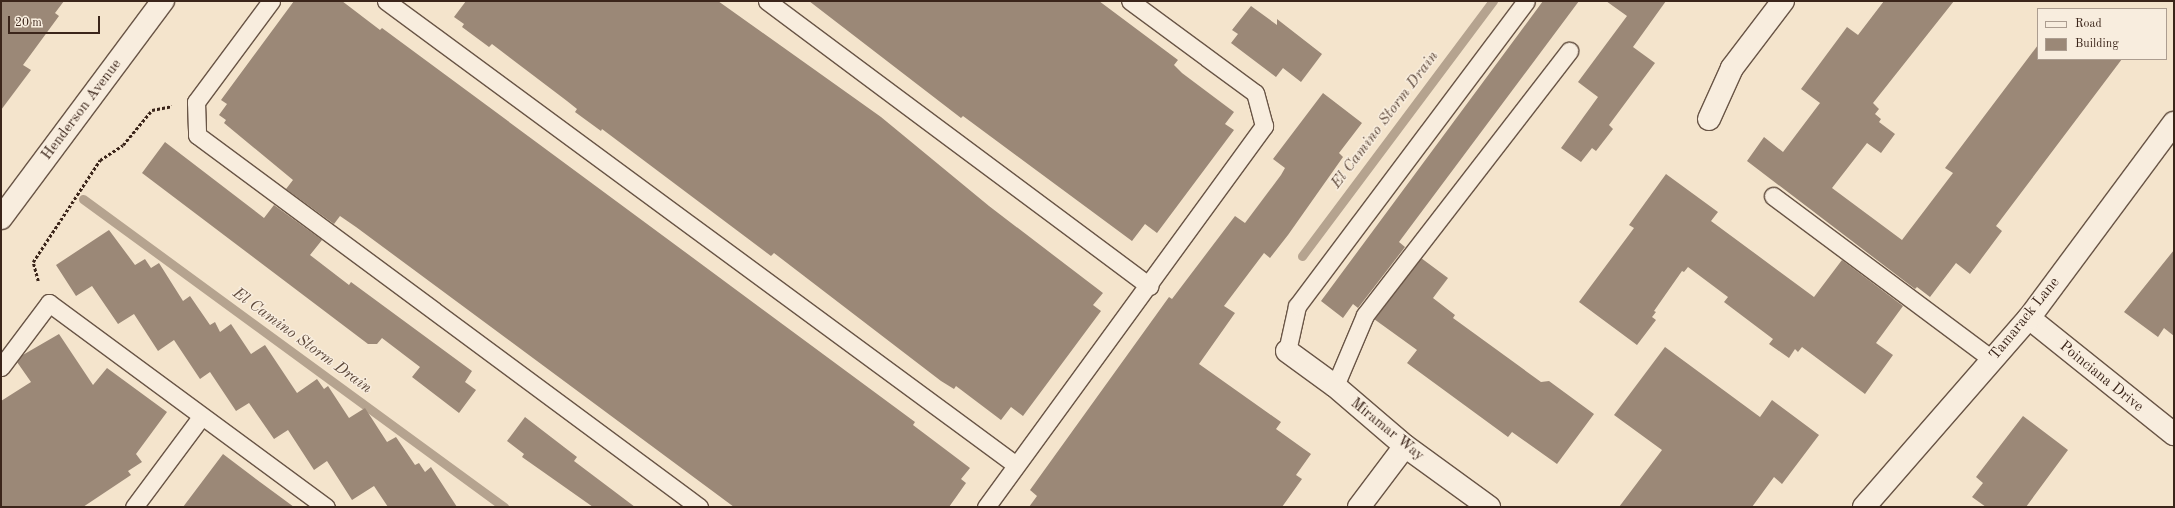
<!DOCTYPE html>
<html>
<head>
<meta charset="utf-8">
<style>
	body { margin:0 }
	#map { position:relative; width:2175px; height:508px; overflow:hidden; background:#f4e4cc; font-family:"Old Standard TT",serif }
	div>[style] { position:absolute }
	.stream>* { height:9px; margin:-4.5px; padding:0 4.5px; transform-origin:4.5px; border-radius:4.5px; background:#b5a38f }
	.building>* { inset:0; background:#9b8877 }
	.path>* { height:2.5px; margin-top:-1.25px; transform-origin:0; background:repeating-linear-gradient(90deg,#3b251a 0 3px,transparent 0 5px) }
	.roads { filter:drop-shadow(1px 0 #695546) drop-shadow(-1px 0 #695546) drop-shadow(0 1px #695546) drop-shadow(0 -1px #695546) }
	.lane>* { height:17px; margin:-8.5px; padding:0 8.5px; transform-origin:8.5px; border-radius:8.5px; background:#f8edde }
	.street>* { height:22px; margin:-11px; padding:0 11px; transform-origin:11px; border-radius:11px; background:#f8edde }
	.secondary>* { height:22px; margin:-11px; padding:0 11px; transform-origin:11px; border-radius:11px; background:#f8edde }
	span { translate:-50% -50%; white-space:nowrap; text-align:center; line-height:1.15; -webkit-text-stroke:3px #f8edde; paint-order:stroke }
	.street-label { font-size:15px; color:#3b251a }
	.water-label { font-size:16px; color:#604b3d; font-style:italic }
	.frame { position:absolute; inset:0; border:2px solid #3b251a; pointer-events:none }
	.legend { position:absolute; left:2037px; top:8px; width:130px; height:52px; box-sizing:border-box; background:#f8edde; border:1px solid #ac9d90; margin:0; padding:5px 7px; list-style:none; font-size:12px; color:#3b251a }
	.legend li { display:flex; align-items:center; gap:8px; height:20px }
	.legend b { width:20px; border:1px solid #ac9d90 }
	.scale { position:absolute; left:8px; top:16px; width:92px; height:18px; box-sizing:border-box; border:2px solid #3b251a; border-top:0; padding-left:5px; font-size:12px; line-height:14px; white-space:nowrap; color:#3b251a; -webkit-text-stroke:3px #f8edde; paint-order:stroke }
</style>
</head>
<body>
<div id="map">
	<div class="stream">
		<i style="left:83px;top:199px;width:522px;rotate:36.19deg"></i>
		<i style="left:1302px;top:256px;width:319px;rotate:-53.2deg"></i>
	</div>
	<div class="building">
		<i style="clip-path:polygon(1px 1px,64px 1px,55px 13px,59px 16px,23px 65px,31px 70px,1px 110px)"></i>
		<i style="clip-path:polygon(294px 1px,342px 1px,380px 30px,382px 28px,915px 422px,913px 425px,970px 468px,961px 479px,966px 483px,949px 507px,734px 507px,356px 227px,340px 216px,334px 224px,286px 189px,293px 180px,224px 123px,226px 120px,219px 115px,227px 104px,221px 100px)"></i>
		<i style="clip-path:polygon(466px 1px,718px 1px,881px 117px,989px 206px,1103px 293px,1093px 305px,1101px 311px,1023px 416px,1011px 407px,1001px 420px,956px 386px,954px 389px,941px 381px,774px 253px,771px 256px,602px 129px,601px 131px,575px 112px,577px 109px,567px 101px,492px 44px,489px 47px,462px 27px,464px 24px,454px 17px)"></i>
		<i style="clip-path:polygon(809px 1px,1099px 1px,1178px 60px,1174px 65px,1182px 73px,1234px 112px,1225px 124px,1234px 130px,1157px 233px,1145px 224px,1132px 241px,963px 116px,961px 118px)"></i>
		<i style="clip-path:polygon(1543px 1px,1579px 1px,1399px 242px,1405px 247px,1358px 308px,1353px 304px,1343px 318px,1321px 301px)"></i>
		<i style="clip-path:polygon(1606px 1px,1666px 1px,1633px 47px,1655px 63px,1609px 125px,1613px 129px,1596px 151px,1592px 148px,1581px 162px,1561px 148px,1598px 97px,1578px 82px,1627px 16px)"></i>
		<i style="clip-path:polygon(1884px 1px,1954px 1px,1873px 103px,1879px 109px,1875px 114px,1881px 119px,1879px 122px,1895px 134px,1881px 153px,1867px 143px,1832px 188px,1902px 240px,1953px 173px,1945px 168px,2038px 45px,2038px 59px,2122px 59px,1996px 226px,2002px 231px,1970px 274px,1956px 263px,1930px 297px,1917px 287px,1915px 289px,1747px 161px,1764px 137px,1783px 152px,1820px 103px,1801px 89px,1847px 27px,1858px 35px)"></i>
		<i style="clip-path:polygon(1251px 6px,1277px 25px,1277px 19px,1322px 54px,1301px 82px,1283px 68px,1276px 77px,1231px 43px,1238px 34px,1232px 30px)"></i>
		<i style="clip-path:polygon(1323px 93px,1362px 123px,1339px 153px,1343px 157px,1288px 235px,1270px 258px,1264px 253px,1224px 306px,1235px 313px,1199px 364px,1281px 422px,1276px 429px,1311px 454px,1296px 475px,1302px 479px,1282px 507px,1029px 507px,1037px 496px,1030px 490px,1169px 297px,1172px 299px,1235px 216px,1245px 223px,1281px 175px,1285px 168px,1273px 159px)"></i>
		<i style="clip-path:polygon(165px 142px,264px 218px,274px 205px,322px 240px,310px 255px,349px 285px,351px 282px,472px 371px,465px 382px,476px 390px,459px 413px,412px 377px,420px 367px,382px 338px,377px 344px,368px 344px,142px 173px)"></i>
		<i style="clip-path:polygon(1666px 174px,1718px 212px,1711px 221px,1814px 297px,1842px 260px,1903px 306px,1876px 343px,1893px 355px,1865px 394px,1802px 347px,1798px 352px,1795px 349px,1789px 358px,1769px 344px,1773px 339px,1724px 302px,1728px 297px,1688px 267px,1684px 272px,1682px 271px,1654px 311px,1656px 312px,1652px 317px,1656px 320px,1637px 345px,1579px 302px,1634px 228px,1629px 225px)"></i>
		<i style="clip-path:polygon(109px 230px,135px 265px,145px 259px,151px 268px,159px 263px,183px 301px,190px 296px,210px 325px,215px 322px,220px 332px,231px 324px,251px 354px,265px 345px,297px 393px,317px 379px,324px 389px,328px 386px,349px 418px,365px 408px,387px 442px,396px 437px,415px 465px,419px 463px,425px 472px,431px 467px,457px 507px,388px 507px,374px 486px,352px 500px,327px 461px,314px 470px,288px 430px,274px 439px,249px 403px,236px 411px,210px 372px,200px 379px,174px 340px,158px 351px,134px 314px,118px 324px,92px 286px,76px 296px,56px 265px)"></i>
		<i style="clip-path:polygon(2174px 250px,2174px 336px,2164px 328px,2158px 337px,2124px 312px)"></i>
		<i style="clip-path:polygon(1421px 258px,1448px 278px,1433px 298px,1455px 315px,1453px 318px,1541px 382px,1549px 381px,1594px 414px,1557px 464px,1512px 432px,1508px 437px,1407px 363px,1417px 350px,1374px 319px)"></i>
		<i style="clip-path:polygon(59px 334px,93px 385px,107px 368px,167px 412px,136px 454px,142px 462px,128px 471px,131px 475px,83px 507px,1px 507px,1px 401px,31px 382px,17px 362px,21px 356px)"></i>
		<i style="clip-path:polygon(1665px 347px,1760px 417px,1772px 400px,1819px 435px,1782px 484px,1774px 477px,1752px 507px,1619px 507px,1662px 450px,1614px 415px)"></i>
		<i style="clip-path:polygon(2023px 416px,2068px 450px,2026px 507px,1986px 507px,1972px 497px,1983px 483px,1976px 477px)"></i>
		<i style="clip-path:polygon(525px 417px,577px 457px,574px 461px,635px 507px,593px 507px,522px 457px,524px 454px,507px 441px)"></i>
		<i style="clip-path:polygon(223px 454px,260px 482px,294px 507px,183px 507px)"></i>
	</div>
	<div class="path">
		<i style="left:38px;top:281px;width:20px;rotate:-105deg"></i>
		<i style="left:33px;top:262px;width:122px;rotate:-56.7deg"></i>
		<i style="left:100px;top:160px;width:27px;rotate:-33deg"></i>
		<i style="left:123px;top:145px;width:45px;rotate:-50.4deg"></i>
		<i style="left:152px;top:110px;width:20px;rotate:-11deg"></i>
	</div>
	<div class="roads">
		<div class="lane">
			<i style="left:271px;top:1px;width:126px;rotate:126.6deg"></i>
			<i style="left:196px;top:102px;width:33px;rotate:88deg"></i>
			<i style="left:197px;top:135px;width:625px;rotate:36.54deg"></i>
			<i style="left:386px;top:1px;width:782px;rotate:36.37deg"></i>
			<i style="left:767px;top:1px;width:477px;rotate:36.7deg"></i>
			<i style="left:1773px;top:196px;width:274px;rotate:36.7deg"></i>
			<i style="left:1287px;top:351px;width:46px;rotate:-77.5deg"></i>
			<i style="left:1297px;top:306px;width:381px;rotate:-53.1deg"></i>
			<i style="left:1px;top:367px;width:80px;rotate:-53.1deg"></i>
			<i style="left:49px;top:303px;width:344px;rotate:36.4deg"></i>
			<i style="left:1335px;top:386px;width:77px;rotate:-67.1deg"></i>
			<i style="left:1365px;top:315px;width:334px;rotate:-52.3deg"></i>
			<i style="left:134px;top:507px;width:112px;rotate:-53.3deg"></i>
			<i style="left:986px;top:507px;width:472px;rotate:-53.9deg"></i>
			<i style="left:1264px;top:126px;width:34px;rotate:-105deg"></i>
			<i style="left:1255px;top:93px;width:155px;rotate:-143.6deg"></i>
		</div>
		<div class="street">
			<i style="left:1709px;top:119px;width:56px;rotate:-65.7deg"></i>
			<i style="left:1732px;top:68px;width:84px;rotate:-52.7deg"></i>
			<i style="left:2029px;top:318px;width:186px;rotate:38.7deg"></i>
			<i style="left:1287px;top:351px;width:59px;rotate:36.1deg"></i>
			<i style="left:1335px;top:386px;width:92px;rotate:40.6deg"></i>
			<i style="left:1405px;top:446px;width:104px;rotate:36deg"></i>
			<i style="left:1359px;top:507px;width:76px;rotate:-53deg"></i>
			<i style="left:1864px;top:507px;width:251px;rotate:-48.9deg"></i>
			<i style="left:2029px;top:318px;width:243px;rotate:-53.4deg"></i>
		</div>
		<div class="secondary">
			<i style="left:1px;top:218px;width:271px;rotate:-53.3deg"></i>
		</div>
	</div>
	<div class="street-label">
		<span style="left:82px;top:110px;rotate:-53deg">Henderson Avenue</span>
		<span style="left:2025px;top:319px;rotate:-51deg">Tamarack Lane</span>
		<span style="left:2101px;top:377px;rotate:39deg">Poinciana Drive</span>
		<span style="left:1387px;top:430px;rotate:39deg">Miramar Way</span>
	</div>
	<div class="water-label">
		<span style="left:1385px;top:120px;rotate:-53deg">El Camino Storm Drain</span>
		<span style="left:302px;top:341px;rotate:36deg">El Camino Storm Drain</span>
	</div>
	<div class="frame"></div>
	<ul class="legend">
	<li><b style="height:5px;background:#f8edde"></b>Road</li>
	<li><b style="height:11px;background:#9b8877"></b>Building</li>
	</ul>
	<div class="scale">20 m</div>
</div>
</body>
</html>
